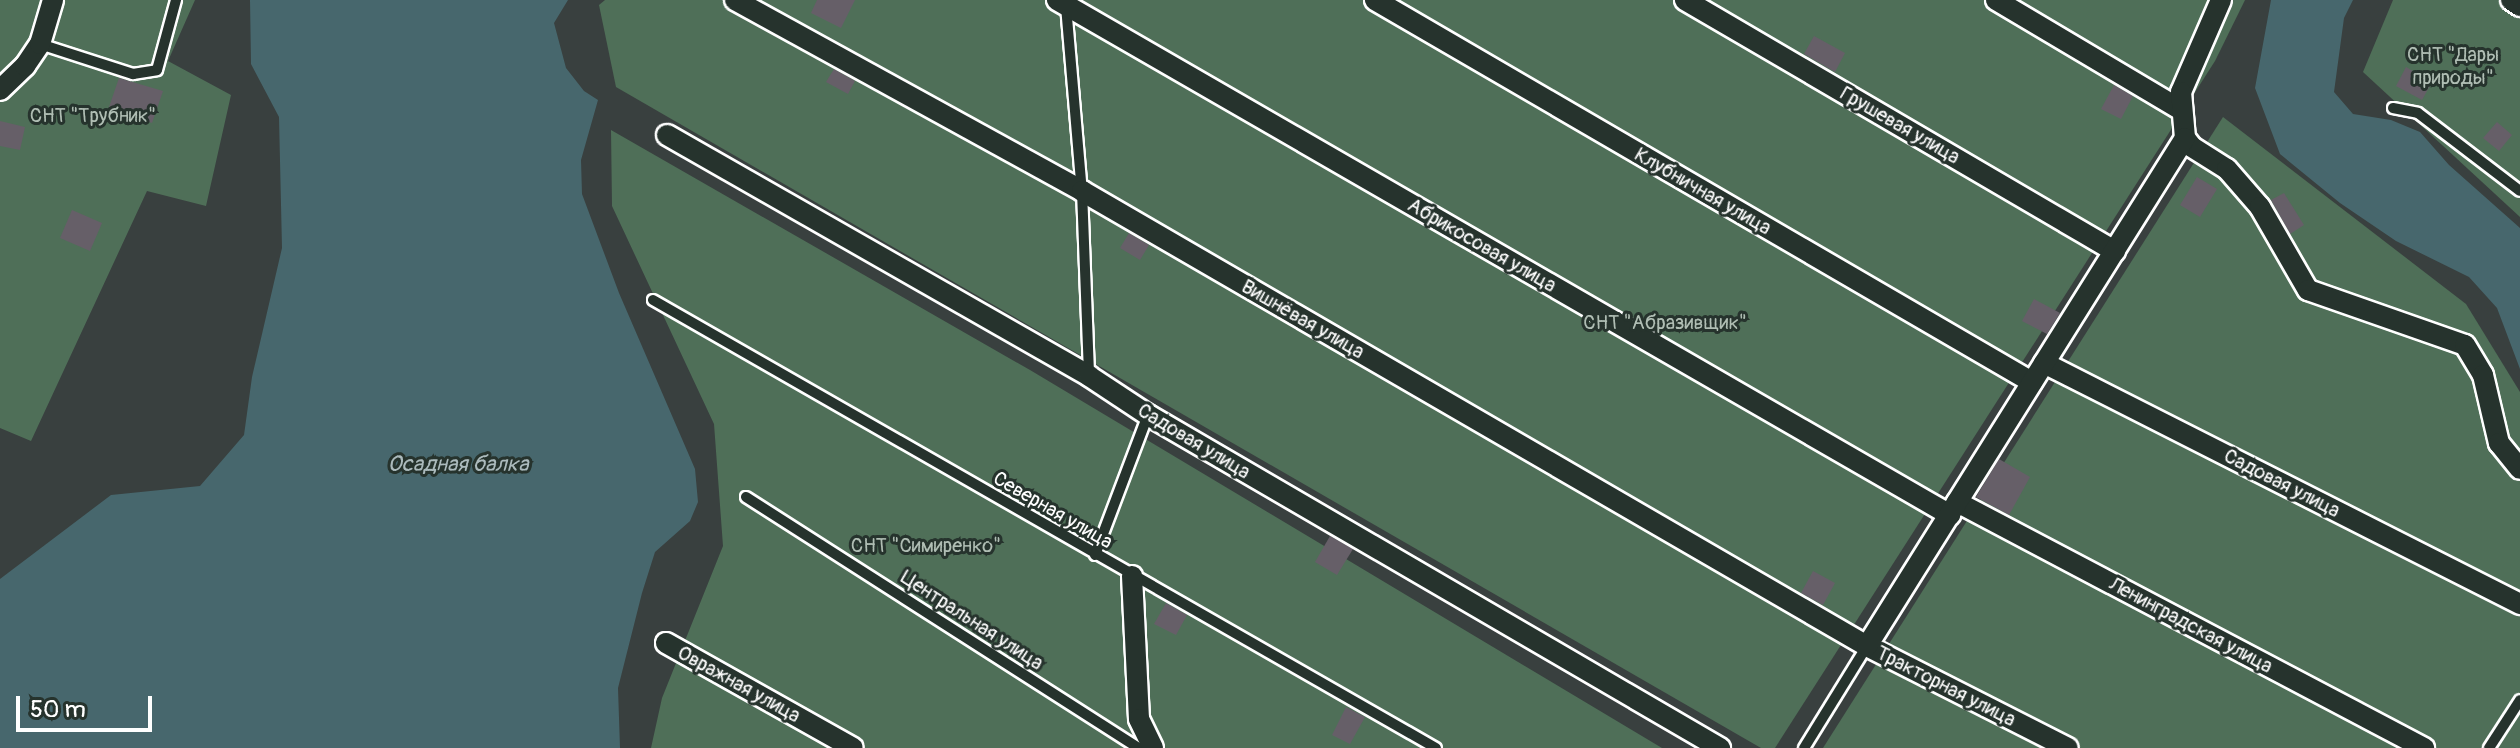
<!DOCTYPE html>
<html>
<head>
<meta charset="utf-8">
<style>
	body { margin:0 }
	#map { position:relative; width:2520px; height:748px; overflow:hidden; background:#39403f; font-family:Pangolin,sans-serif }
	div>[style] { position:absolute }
	.green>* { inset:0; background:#4f6f58 }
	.water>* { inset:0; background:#47676d }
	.building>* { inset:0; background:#665f68 }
	.roads { filter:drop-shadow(2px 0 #fff) drop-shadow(-2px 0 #fff) drop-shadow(0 2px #fff) drop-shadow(0 -2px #fff) }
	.service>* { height:10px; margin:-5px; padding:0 5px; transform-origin:5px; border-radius:5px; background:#26332d }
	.minor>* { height:20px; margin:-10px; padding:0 10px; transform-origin:10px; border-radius:10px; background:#26332d }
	span { translate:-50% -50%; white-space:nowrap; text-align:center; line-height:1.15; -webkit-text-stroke:6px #26332d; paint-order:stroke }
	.park-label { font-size:20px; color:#b0beb4 }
	.street-label { font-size:20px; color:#fff }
	.water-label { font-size:22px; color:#acbbbd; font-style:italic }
	.scale { position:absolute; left:16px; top:696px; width:136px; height:36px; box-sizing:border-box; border:4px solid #fff; border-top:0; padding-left:10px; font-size:24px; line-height:28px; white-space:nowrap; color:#fff; -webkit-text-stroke:6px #26332d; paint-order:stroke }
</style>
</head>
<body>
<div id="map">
	<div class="green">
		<i style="clip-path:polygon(0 0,195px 0,168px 61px,231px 95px,206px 206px,147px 191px,31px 441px,0 428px)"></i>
		<i style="clip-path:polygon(605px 0,2245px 0,2215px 61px,1775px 748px,1761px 748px,616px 87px,599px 5px)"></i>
		<i style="clip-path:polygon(2393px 0,2520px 0,2520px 217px,2363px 72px)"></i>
		<i style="clip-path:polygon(2223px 117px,2466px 304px,2520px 392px,2520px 748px,1823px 748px)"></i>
		<i style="clip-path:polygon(611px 130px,1030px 370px,1662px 748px,651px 748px,662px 698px,723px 546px,714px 424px,612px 206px)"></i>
	</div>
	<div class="water">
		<i style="clip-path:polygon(250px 0,568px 0,554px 23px,566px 68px,584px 91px,598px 100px,581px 160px,582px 194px,619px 293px,695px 469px,698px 502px,690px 521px,655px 552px,642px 593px,618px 688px,620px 748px,0 748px,0 579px,111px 495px,200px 486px,244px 435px,252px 377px,282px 248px,279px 117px,251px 64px)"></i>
		<i style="clip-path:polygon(2271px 0,2353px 0,2344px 18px,2334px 92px,2353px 114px,2391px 120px,2420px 132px,2449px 165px,2520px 228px,2520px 369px,2497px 308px,2469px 277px,2396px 241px,2340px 203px,2280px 154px,2255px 88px)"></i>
	</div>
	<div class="building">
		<i style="clip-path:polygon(817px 0,855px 0,841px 28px,811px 13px)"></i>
		<i style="clip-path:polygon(1814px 36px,1845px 53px,1835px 72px,1804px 54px)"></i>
		<i style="clip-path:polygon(2406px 67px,2432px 82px,2422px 100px,2396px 86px)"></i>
		<i style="clip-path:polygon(834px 69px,855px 81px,848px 94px,826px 82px)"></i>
		<i style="clip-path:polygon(119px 78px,163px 91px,152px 123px,109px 107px)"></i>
		<i style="clip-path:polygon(2114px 85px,2133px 96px,2121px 119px,2101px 109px)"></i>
		<i style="clip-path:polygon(0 121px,25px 127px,20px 150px,0 146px)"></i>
		<i style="clip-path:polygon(2497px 122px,2512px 135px,2499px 151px,2483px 138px)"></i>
		<i style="clip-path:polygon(2197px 177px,2217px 189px,2200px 217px,2180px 205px)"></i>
		<i style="clip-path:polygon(2284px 193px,2304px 225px,2290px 234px,2271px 200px)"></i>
		<i style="clip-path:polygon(72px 210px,102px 223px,90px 251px,60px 238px)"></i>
		<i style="clip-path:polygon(1129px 233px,1149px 245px,1140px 260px,1120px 248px)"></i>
		<i style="clip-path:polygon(2034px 299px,2060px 313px,2047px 334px,2022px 321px)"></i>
		<i style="clip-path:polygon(1999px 459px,2030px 477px,2009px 515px,1976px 497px)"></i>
		<i style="clip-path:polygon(1330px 536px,1353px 549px,1337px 575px,1315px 562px)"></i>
		<i style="clip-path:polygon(1813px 571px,1835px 583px,1823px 605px,1801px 593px)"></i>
		<i style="clip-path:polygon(1166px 603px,1187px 615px,1176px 635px,1154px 624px)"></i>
		<i style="clip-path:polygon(1346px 707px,1365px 717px,1350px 744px,1332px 735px)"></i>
	</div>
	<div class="roads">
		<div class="service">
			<i style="left:1066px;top:6px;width:186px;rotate:85.1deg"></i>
			<i style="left:1082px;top:191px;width:185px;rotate:87.8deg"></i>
			<i style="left:40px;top:44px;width:98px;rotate:17.9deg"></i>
			<i style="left:133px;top:74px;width:24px;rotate:-9deg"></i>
			<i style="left:157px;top:70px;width:73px;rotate:-74.8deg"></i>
			<i style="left:2393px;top:108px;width:25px;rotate:11deg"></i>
			<i style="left:2418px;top:113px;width:128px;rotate:37.4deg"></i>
			<i style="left:653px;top:300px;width:902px;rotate:29.78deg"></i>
			<i style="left:746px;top:497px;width:465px;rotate:32.6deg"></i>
			<i style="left:1095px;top:555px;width:150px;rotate:-69.3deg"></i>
			<i style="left:1804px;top:748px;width:120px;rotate:-58.3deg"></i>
			<i style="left:2489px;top:748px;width:57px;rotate:-57.1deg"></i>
		</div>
		<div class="minor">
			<i style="left:735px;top:0;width:396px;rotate:28.8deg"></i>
			<i style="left:1082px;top:191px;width:907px;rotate:30.1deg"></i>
			<i style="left:1867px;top:646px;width:225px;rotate:26.9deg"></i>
			<i style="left:1057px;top:0;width:1031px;rotate:29.97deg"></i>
			<i style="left:1375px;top:0;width:760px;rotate:30.18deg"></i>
			<i style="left:1685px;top:0;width:498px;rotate:30.3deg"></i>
			<i style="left:1996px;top:0;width:215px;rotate:30.7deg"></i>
			<i style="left:2221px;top:0;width:100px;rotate:113.5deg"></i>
			<i style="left:2181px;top:92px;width:46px;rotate:85deg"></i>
			<i style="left:2185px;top:138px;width:11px;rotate:52deg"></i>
			<i style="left:2192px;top:147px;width:41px;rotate:32.2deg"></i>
			<i style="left:2227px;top:169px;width:50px;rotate:49deg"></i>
			<i style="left:2260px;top:207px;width:96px;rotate:60deg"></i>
			<i style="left:2308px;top:290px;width:166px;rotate:19.3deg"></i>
			<i style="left:2465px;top:345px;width:35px;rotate:59deg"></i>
			<i style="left:2483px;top:375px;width:70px;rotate:76.8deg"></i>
			<i style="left:2499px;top:443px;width:33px;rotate:51deg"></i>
			<i style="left:2511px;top:0;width:11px;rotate:34deg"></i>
			<i style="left:0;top:90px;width:35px;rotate:-44deg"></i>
			<i style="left:25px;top:66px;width:27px;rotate:-56deg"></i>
			<i style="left:40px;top:44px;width:46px;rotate:-73.5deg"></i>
			<i style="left:667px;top:135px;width:486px;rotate:29.7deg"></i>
			<i style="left:1089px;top:376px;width:71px;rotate:33.5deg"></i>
			<i style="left:1148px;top:415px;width:662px;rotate:30.21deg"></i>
			<i style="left:2044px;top:363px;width:534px;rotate:26.85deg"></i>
			<i style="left:1957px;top:502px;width:528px;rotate:27.78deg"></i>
			<i style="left:1132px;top:576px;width:143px;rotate:87.2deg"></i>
			<i style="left:1139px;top:719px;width:32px;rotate:64deg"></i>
			<i style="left:666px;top:643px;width:214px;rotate:29.3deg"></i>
			<i style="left:1867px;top:646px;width:599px;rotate:-57.95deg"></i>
		</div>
	</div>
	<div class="park-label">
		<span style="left:2453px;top:66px">СНТ "Дары<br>природы"</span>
		<span style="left:93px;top:115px">СНТ "Трубник"</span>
		<span style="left:1665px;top:322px">СНТ "Абразивщик"</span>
		<span style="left:926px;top:545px">СНТ "Симиренко"</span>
	</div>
	<div class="street-label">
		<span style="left:1900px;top:125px;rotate:30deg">Грушевая улица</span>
		<span style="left:1703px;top:191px;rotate:30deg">Клубничная улица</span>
		<span style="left:1482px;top:245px;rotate:30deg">Абрикосовая улица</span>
		<span style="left:1303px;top:319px;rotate:30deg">Вишнёвая улица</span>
		<span style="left:1194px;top:441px;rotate:31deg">Садовая улица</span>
		<span style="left:2282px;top:483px;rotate:27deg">Садовая улица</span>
		<span style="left:1053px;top:510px;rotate:30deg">Северная улица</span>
		<span style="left:972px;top:620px;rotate:33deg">Центральная улица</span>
		<span style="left:2191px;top:625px;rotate:28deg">Ленинградская улица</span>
		<span style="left:739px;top:684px;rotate:29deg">Овражная улица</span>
		<span style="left:1946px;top:686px;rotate:27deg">Тракторная улица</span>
	</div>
	<div class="water-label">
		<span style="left:458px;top:465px">Осадная балка</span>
	</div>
	<div class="scale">50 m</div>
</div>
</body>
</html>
